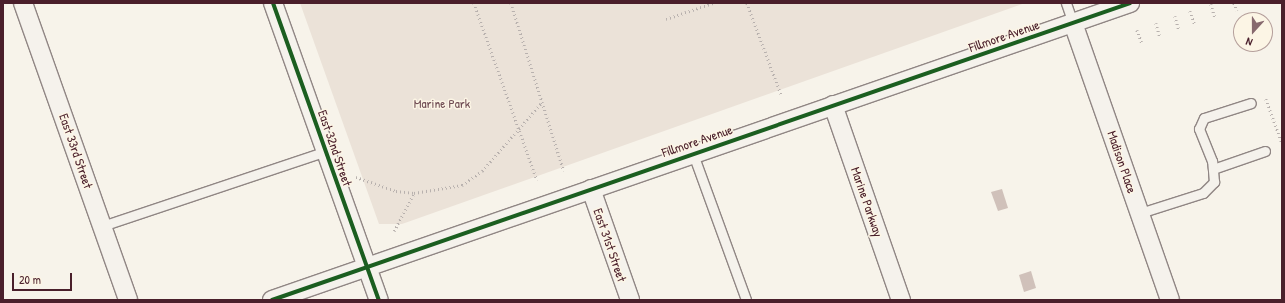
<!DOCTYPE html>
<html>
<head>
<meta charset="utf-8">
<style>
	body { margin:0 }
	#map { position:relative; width:1285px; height:303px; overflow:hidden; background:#f7f3ea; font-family:"Patrick Hand",sans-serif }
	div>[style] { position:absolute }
	.green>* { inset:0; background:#ebe2d8 }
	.water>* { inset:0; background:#d0c1ba }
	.path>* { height:2.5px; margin-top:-1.25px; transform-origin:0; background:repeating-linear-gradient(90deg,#b8b1ae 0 1px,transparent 0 4px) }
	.roads { filter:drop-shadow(1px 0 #908684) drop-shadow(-1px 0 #908684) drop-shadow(0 1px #908684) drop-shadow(0 -1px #908684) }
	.service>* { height:9px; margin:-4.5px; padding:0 4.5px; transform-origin:4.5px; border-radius:4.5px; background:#f5f2ec }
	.minor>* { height:18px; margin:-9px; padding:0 9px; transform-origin:9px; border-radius:9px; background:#f5f2ec }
	.cycleway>* { height:4px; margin:-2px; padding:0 2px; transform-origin:2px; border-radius:2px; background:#1b5e20 }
	span { translate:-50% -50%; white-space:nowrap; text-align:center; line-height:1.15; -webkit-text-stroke:3px #fcf5e5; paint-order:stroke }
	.street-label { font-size:13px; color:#4a1f2b }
	.park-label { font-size:13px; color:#704c53 }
	.frame { position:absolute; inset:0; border:4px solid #4a1f2b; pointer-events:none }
	.north { position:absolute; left:1233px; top:12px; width:40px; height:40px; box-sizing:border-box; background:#fcf5e5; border:1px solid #b59f9b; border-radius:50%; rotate:201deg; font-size:11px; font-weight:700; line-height:16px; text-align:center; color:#4a1f2b }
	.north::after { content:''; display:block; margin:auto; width:14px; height:18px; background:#87696e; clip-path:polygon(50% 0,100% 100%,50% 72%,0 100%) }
	.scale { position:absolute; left:12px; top:273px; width:60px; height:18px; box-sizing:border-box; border:2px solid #4a1f2b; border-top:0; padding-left:5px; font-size:12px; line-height:14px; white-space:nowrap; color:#4a1f2b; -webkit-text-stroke:3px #fcf5e5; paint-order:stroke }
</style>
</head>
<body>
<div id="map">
	<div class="green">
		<i style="clip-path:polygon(300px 3px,1025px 3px,402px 224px,379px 224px)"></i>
	</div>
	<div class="water">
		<i style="clip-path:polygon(1002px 189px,1008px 208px,998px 211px,991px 192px)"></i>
		<i style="clip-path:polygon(1031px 271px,1036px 288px,1024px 292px,1019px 275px)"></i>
	</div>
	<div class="path">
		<i style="left:474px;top:3px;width:188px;rotate:70.4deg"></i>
		<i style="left:511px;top:3px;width:176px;rotate:72.5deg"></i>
		<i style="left:747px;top:3px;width:97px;rotate:69.5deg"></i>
		<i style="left:1234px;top:3px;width:8px;rotate:67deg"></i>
		<i style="left:1211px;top:4px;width:14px;rotate:73deg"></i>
		<i style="left:1190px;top:11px;width:15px;rotate:70deg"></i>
		<i style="left:1175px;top:16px;width:15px;rotate:74deg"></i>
		<i style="left:666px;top:19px;width:50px;rotate:-18.8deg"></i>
		<i style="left:1156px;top:23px;width:15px;rotate:74deg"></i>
		<i style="left:1137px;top:30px;width:14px;rotate:69deg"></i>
		<i style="left:1266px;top:99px;width:47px;rotate:70deg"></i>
		<i style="left:356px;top:177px;width:42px;rotate:19.3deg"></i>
		<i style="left:396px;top:191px;width:18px;rotate:6deg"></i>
		<i style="left:414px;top:193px;width:49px;rotate:-9.5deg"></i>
		<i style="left:462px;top:185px;width:24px;rotate:-35deg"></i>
		<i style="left:482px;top:171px;width:91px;rotate:-49deg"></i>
		<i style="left:394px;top:231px;width:43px;rotate:-62.2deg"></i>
	</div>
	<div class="roads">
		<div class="service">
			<i style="left:1066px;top:3px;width:21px;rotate:71deg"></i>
			<i style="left:693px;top:154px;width:155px;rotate:70deg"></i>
			<i style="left:1213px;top:169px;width:55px;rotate:-19.1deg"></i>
			<i style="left:1140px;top:213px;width:66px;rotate:-17.6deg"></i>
			<i style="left:1203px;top:193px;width:16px;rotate:-45deg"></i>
			<i style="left:1214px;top:182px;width:21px;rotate:-95deg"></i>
			<i style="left:1212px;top:161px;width:35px;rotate:-112deg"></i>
			<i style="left:1199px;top:129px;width:12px;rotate:-66deg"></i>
			<i style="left:1204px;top:118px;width:49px;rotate:-17.7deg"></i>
			<i style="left:102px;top:226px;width:236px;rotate:-18.5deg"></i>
		</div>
		<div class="minor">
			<i style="left:23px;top:3px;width:315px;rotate:70.5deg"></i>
			<i style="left:273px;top:3px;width:315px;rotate:70.4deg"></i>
			<i style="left:1073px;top:23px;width:293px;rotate:70.7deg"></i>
			<i style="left:833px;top:105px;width:207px;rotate:70.8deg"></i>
			<i style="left:591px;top:189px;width:118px;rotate:70.6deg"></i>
			<i style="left:272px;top:300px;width:908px;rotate:-19.09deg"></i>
		</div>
	</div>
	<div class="cycleway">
		<i style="left:273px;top:3px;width:315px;rotate:70.4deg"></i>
		<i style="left:272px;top:300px;width:908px;rotate:-19.09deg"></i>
	</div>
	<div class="street-label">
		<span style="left:1004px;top:36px;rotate:-19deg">Fillmore Avenue</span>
		<span style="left:697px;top:141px;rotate:-19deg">Fillmore Avenue</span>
		<span style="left:335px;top:148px;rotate:71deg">East 32nd Street</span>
		<span style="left:76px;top:151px;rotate:71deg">East 33rd Street</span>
		<span style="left:1122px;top:162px;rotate:71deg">Madison Place</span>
		<span style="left:867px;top:202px;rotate:71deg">Marine Parkway</span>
		<span style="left:610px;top:245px;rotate:71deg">East 31st Street</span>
	</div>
	<div class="park-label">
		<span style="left:442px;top:103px">Marine Park</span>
	</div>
	<div class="frame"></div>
	<div class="north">N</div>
	<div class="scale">20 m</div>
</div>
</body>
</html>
